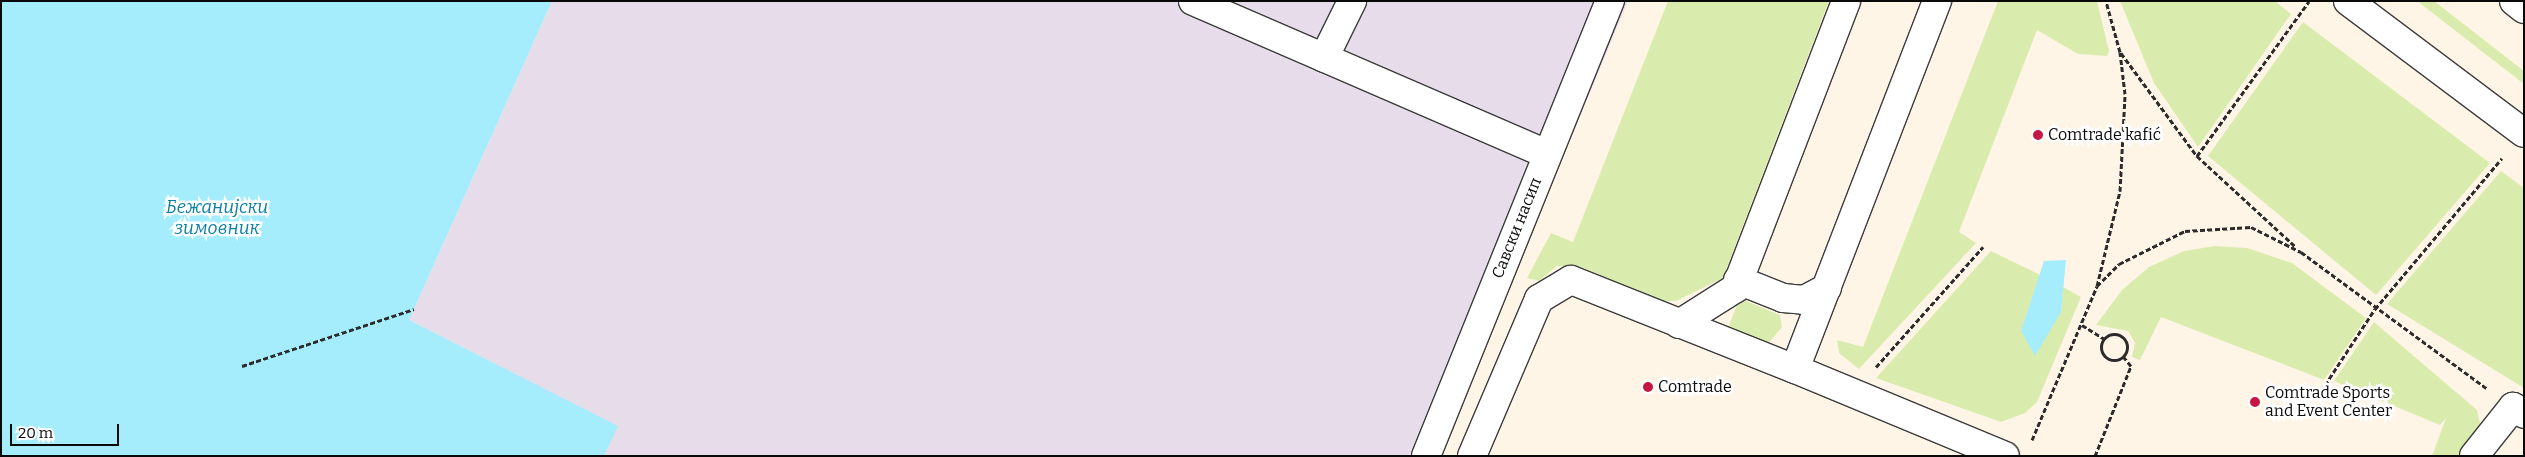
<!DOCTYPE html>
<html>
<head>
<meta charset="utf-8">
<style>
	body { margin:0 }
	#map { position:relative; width:2525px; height:457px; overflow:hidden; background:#fff5e6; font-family:Bitter,serif }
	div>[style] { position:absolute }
	.industrial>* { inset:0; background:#e6dcea }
	.green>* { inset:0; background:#daecad }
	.water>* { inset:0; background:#a5edfc }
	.path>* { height:3px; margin-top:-1.5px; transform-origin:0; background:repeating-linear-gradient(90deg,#2b2b2b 0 5px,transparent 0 7.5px) }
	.path>.ring { margin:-1.5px; padding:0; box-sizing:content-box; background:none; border:3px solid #2b2b2b; border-radius:50% }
	.roads { filter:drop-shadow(1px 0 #3c3c3c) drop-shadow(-1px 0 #3c3c3c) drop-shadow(0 1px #3c3c3c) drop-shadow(0 -1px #3c3c3c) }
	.minor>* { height:28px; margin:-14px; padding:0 14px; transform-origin:14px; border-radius:14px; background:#fff }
	.dots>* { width:14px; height:14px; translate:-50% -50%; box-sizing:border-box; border:2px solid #fff; border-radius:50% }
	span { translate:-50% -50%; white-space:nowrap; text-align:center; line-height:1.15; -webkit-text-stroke:5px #fff; paint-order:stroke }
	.poi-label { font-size:16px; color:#090909 }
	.left { translate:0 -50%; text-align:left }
	.street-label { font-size:16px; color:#090909 }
	.water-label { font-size:18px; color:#0a80a4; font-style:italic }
	.frame { position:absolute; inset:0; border:2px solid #090909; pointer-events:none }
	.scale { position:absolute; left:10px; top:424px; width:109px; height:22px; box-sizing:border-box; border:2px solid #090909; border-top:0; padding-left:6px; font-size:15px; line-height:18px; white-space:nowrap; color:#090909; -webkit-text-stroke:4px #fff; paint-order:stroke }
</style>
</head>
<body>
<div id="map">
	<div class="industrial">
		<i style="clip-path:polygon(552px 1px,1628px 1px,1439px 456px,604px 456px,617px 426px,409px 320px)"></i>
	</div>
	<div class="green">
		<i style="clip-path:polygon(1668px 1px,1829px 1px,1723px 278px,1676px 301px,1661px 301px,1581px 267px,1557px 266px,1539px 281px,1527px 278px,1551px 233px,1573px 242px)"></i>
		<i style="clip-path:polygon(1998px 1px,2097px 1px,2109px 51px,2107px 56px,2078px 54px,2037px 30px,1959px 232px,1976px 243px,1859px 369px,1839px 353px,1837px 340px,1863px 347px)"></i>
		<i style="clip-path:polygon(2120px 1px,2275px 1px,2291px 14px,2198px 147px,2154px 83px)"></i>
		<i style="clip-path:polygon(2417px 1px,2434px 1px,2524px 71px,2524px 84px)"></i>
		<i style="clip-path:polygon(2303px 22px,2490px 163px,2376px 295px,2208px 156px)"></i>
		<i style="clip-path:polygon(2501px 171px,2524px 188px,2524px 388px,2387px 304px)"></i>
		<i style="clip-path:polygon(2215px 246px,2247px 248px,2292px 263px,2366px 318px,2324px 380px,2161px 317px,2140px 360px,2132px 357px,2135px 343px,2128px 331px,2096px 325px,2122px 290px,2149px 267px,2184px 251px)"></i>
		<i style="clip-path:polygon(1991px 251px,2040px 275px,2021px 331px,2061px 312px,2063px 287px,2081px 297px,2037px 402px,2025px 413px,2001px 422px,1876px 378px)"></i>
		<i style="clip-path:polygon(1746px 301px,1780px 315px,1782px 327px,1767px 345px,1728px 328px,1737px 305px)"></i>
		<i style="clip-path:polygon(2374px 322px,2477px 410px,2481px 428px,2461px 456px,2432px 456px,2446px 418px,2440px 425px,2334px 381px)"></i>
	</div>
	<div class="water">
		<i style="clip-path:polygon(1px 1px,552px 1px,409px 320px,618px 426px,604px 456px,1px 456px)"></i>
		<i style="clip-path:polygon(2066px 260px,2061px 312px,2035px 356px,2021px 331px,2044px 261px)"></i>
	</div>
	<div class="path">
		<i style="left:2121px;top:53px;width:128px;rotate:53.6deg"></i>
		<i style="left:2197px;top:156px;width:133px;rotate:42.6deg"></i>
		<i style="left:2197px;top:156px;width:191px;rotate:-54.1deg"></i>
		<i style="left:2097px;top:286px;width:31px;rotate:-45deg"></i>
		<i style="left:2119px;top:264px;width:74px;rotate:-26.6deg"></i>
		<i style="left:2185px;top:231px;width:66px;rotate:-3.5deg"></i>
		<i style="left:2251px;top:227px;width:56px;rotate:26.6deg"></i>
		<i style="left:2301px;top:252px;width:230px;rotate:36.3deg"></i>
		<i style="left:2082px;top:325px;width:26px;rotate:32deg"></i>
		<i class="ring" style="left:2101px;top:334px;width:23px;height:23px"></i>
		<i style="left:242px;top:366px;width:181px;rotate:-18.3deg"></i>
		<i style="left:1876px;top:367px;width:161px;rotate:-48.3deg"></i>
		<i style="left:2325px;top:385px;width:91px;rotate:-56.7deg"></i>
		<i style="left:2375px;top:309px;width:197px;rotate:-49.9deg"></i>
		<i style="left:2032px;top:440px;width:167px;rotate:-67.1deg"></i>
		<i style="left:2097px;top:286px;width:98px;rotate:-76.4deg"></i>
		<i style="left:2120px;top:191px;width:97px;rotate:-87deg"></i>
		<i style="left:2125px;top:94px;width:42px;rotate:-96.8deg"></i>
		<i style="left:2120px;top:52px;width:53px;rotate:-105.4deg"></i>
		<i style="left:2095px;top:456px;width:97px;rotate:-68.2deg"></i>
		<i style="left:2131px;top:366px;width:13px;rotate:-129deg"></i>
	</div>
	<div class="roads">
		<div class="minor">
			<i style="left:1193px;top:1px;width:385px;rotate:23.4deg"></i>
			<i style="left:1937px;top:1px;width:394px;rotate:111.1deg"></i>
			<i style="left:1795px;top:369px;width:227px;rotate:22.5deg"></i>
			<i style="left:2348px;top:1px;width:220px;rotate:36.9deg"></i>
			<i style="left:2514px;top:1px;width:13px;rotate:39deg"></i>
			<i style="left:1324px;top:58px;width:64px;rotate:-63.8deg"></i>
			<i style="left:1738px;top:280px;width:48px;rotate:21.8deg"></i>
			<i style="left:1783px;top:298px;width:21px;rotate:5deg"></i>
			<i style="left:1804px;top:300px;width:26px;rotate:-28deg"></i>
			<i style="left:1679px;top:324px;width:67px;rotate:-32.3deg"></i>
			<i style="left:1736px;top:288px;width:307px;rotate:-69deg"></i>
			<i style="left:1426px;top:456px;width:491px;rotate:-68deg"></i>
			<i style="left:1472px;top:456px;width:171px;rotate:-66.9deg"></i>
			<i style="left:1539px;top:299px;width:37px;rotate:-31deg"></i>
			<i style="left:1571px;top:280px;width:241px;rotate:21.7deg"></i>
			<i style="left:2474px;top:456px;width:63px;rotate:-51.5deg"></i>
			<i style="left:2513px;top:407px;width:13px;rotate:32deg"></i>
		</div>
	</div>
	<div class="dots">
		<i style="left:2038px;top:135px;background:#c41742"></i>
		<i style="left:1648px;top:387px;background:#c41742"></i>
		<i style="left:2255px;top:402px;background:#c41742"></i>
	</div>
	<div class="poi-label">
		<span class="left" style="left:2048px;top:135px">Comtrade kafić</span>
		<span class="left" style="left:1658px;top:387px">Comtrade</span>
		<span class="left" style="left:2265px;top:402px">Comtrade Sports<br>and Event Center</span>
	</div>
	<div class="street-label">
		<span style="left:1517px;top:228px;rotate:-68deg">Савски насип</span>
	</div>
	<div class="water-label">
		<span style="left:217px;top:218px">Бежанијски<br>зимовник</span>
	</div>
	<div class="frame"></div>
	<div class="scale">20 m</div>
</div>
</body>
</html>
